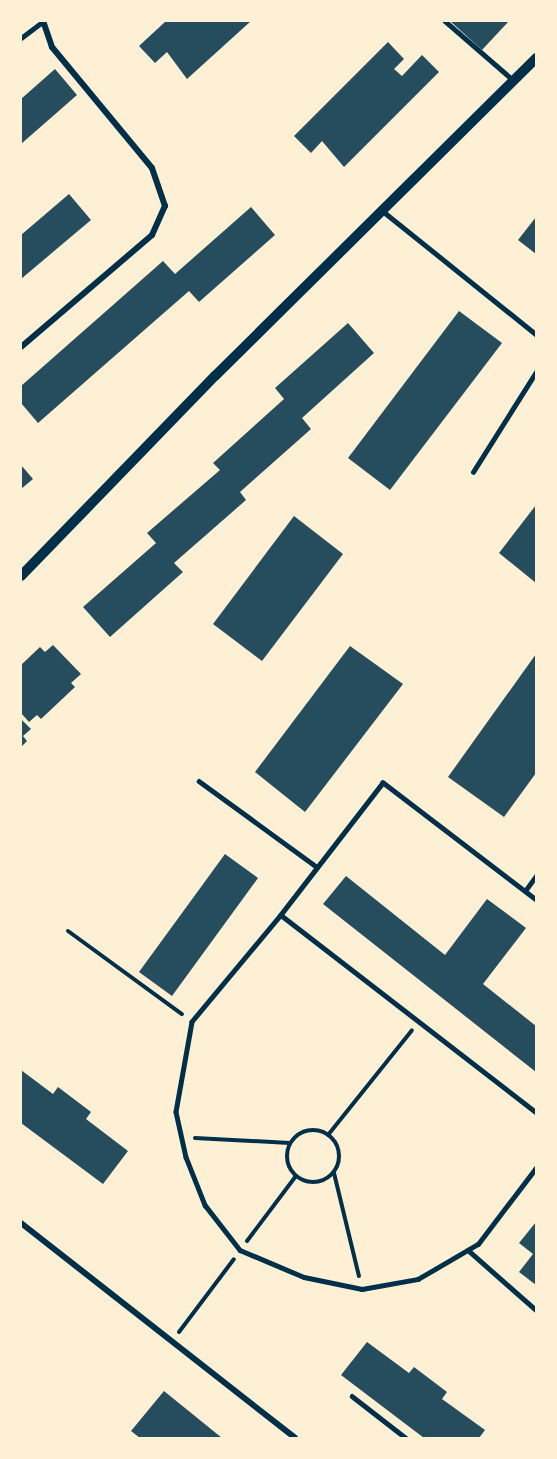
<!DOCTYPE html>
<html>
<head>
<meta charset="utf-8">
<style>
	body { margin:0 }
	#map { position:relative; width:557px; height:1459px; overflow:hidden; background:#fdf0d5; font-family:"Fira Sans Condensed",sans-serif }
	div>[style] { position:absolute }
	.building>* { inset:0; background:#264d5e }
	.path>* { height:4px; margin:-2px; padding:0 2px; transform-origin:2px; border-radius:2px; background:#003049 }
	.path>.ring { margin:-2px; padding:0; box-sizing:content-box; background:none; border:4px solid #003049; border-radius:50% }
	.service>* { height:4.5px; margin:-2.25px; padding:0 2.25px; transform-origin:2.25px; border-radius:2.25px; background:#003049 }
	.minor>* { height:6px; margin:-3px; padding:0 3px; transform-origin:3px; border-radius:3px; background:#003049 }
	.tertiary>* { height:10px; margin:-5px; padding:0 5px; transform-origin:5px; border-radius:5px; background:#003049 }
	span { translate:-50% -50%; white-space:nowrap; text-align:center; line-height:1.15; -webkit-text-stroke:4.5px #fdf0d5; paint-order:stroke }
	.frame { position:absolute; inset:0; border:22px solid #fdf0d5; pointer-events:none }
</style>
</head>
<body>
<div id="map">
	<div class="building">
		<i style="clip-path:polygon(166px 21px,251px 21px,187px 79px,167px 52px,155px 63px,139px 46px)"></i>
		<i style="clip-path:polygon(450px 21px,509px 21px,482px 50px)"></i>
		<i style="clip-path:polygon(388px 42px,404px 59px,394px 69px,402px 76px,422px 55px,439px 72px,344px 167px,322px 141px,311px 153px,294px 136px)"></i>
		<i style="clip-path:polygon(55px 69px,77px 95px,21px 144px,21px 99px)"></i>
		<i style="clip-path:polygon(69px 194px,91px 220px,21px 279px,21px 235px)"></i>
		<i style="clip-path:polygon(251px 207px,275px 235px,199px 302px,189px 291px,38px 423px,21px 403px,21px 386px,163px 261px,175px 274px)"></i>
		<i style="clip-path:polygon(536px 217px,536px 254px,518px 240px)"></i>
		<i style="clip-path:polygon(459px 311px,502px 343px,390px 490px,348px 458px)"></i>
		<i style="clip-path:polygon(348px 323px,374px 353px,302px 418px,311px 429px,240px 492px,246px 500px,174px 563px,183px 572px,110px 637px,83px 607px,156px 543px,147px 533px,220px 470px,213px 463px,284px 399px,275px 388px)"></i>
		<i style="clip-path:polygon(21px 465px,33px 479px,21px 489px)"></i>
		<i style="clip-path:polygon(536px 505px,536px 583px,499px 553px)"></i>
		<i style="clip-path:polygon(294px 516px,343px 554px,262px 661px,213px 624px)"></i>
		<i style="clip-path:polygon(53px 645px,81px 674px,71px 683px,75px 687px,41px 719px,37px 715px,29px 722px,21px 713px,21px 665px,40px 647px,45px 652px)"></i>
		<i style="clip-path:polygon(350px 646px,403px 684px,305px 812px,255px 772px)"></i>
		<i style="clip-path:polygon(536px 654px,536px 773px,504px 817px,448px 777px)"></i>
		<i style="clip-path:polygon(21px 719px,31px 729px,23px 736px,27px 741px,21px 747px)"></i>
		<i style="clip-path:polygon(225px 854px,258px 878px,172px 996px,139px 972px)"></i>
		<i style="clip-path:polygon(346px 876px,445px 955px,487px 899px,526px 928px,483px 984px,536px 1026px,536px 1072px,323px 904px)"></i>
		<i style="clip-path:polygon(21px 1070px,53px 1094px,58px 1087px,91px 1112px,86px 1119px,128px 1151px,103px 1184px,21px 1123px)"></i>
		<i style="clip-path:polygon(536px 1222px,536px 1285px,519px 1272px,533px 1254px,519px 1243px)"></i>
		<i style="clip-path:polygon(367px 1342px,409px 1373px,414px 1367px,447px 1392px,442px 1399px,485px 1430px,479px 1438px,424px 1438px,341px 1375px)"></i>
		<i style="clip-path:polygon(164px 1391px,222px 1438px,140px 1438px,131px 1431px)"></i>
	</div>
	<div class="path">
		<i style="left:68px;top:931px;width:141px;rotate:36.1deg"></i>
		<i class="ring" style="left:287px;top:1130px;width:48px;height:48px"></i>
		<i style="left:328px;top:1135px;width:134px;rotate:-51.3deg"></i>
		<i style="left:195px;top:1138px;width:95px;rotate:3deg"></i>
		<i style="left:334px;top:1173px;width:106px;rotate:76.4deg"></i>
		<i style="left:247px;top:1241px;width:81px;rotate:-53deg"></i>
		<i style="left:179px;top:1332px;width:91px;rotate:-53deg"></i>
	</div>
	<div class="service">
		<i style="left:445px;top:21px;width:90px;rotate:40.9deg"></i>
		<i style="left:21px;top:38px;width:26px;rotate:-37deg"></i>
		<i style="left:384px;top:212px;width:195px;rotate:38.8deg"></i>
		<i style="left:473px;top:472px;width:118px;rotate:-57.8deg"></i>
		<i style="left:199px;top:781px;width:146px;rotate:36.1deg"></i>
		<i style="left:525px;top:891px;width:19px;rotate:-54deg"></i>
		<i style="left:536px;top:900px;width:193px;rotate:-142.6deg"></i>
		<i style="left:383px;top:783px;width:167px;rotate:127.7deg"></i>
		<i style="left:281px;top:915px;width:322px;rotate:37.7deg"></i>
		<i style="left:281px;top:915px;width:139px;rotate:129.8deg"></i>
		<i style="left:192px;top:1022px;width:91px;rotate:100.1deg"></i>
		<i style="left:176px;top:1112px;width:46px;rotate:77.5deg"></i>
		<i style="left:186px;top:1157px;width:52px;rotate:68.4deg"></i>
		<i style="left:205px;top:1205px;width:57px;rotate:52.1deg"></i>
		<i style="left:240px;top:1250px;width:69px;rotate:22.9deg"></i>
		<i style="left:304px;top:1277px;width:59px;rotate:11.7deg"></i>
		<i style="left:362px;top:1289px;width:57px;rotate:-10.1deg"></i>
		<i style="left:418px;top:1279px;width:69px;rotate:-30.3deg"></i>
		<i style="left:478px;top:1244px;width:96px;rotate:-52.7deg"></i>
		<i style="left:468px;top:1250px;width:91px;rotate:41.4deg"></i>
		<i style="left:352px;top:1396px;width:68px;rotate:37.9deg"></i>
	</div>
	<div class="minor">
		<i style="left:21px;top:347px;width:172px;rotate:-40.5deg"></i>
		<i style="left:152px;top:235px;width:32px;rotate:-66deg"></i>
		<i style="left:165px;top:206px;width:40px;rotate:-108.9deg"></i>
		<i style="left:152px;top:168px;width:157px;rotate:-129.6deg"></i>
		<i style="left:52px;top:47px;width:28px;rotate:-109deg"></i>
		<i style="left:21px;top:1223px;width:348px;rotate:38.1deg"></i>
	</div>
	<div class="tertiary">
		<i style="left:21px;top:576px;width:279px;rotate:-45.9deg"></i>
		<i style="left:215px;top:376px;width:452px;rotate:-44.7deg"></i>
	</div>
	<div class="frame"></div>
</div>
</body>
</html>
